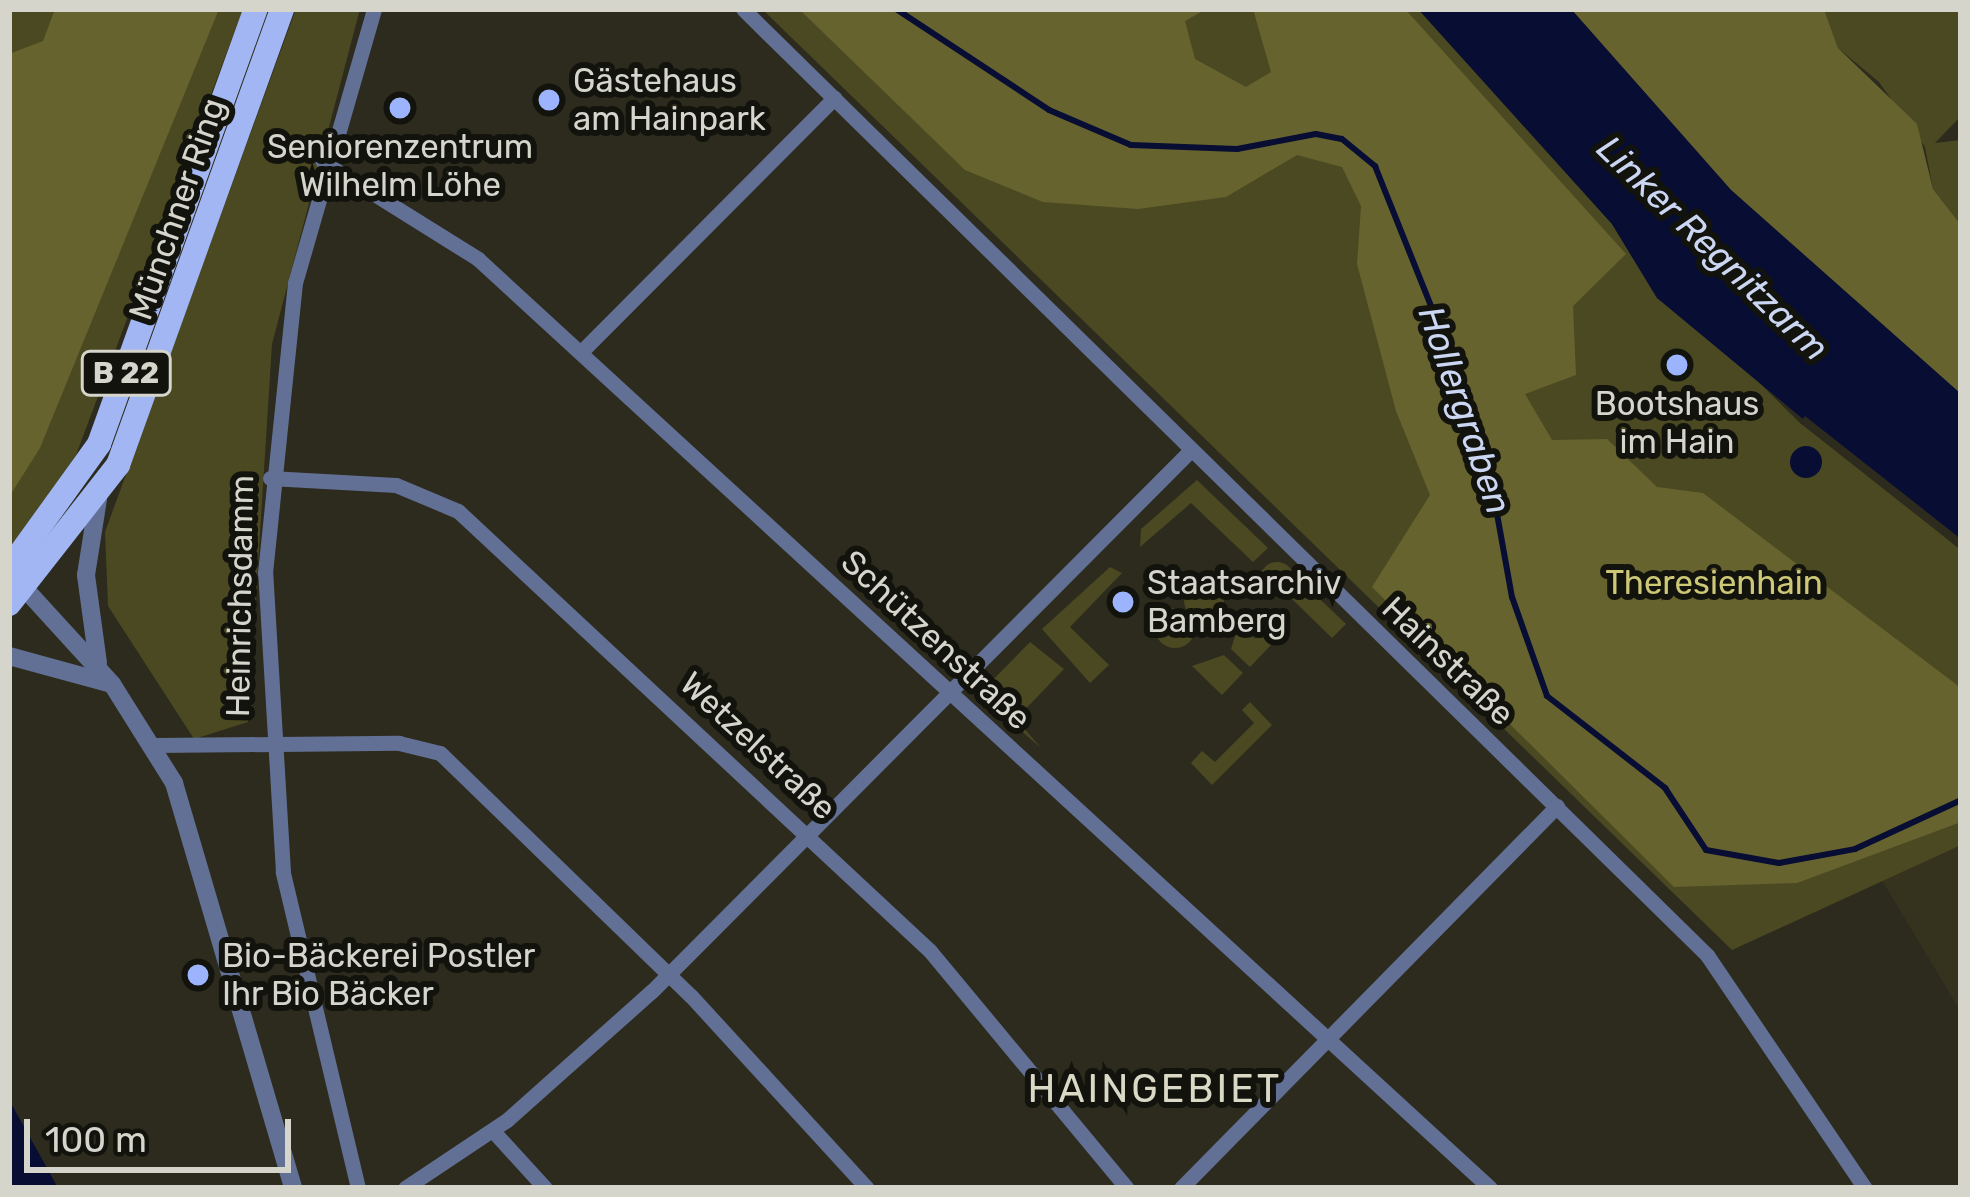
<!DOCTYPE html>
<html>
<head>
<meta charset="utf-8">
<style>
	body { margin:0 }
	#map { position:relative; width:1970px; height:1197px; overflow:hidden; background:#2c2b1d; font-family:Rubik,sans-serif }
	div>[style] { position:absolute }
	.built>* { inset:0; background:#35331e }
	.green>* { inset:0; background:#4b4922 }
	.round { border-radius:50% }
	.forest>* { inset:0; background:#67632e }
	.water>* { inset:0; background:#070d33 }
	.pier>* { inset:0; background:#2c2b1d }
	.stream>* { height:6px; margin:-3px; padding:0 3px; transform-origin:3px; border-radius:3px; background:#070d33 }
	.minor>* { height:15px; margin:-7.5px; padding:0 7.5px; transform-origin:7.5px; border-radius:7.5px; background:#637095 }
	.tertiary>* { height:18px; margin:-9px; padding:0 9px; transform-origin:9px; border-radius:9px; background:#637095 }
	.primary>* { height:24px; margin:-12px; padding:0 12px; transform-origin:12px; border-radius:12px; background:#a1b6f3 }
	.dots>* { width:33px; height:33px; translate:-50% -50%; box-sizing:border-box; border:6px solid #13130d; border-radius:50% }
	span { translate:-50% -50%; white-space:nowrap; text-align:center; line-height:1.15; -webkit-text-stroke:12px #13130d; paint-order:stroke }
	.shield-label span { padding:3px 9px; background:#13130d; border:3px solid; border-radius:9px; -webkit-text-stroke-width:0 }
	.shield-label { font-size:30px; color:#d5d5cc; font-weight:700 }
	.poi-label { font-size:33px; color:#d5d5cc }
	.left { translate:0 -50%; text-align:left }
	.street-label { font-size:33px; color:#d5d5cc }
	.park-label { font-size:33px; color:#cdc776 }
	.water-label { font-size:36px; color:#cbd6f3; font-style:italic }
	.quarter-label { font-size:39px; color:#dad9c6; letter-spacing:3px }
	.frame { position:absolute; inset:0; border:12px solid #d5d5cc; pointer-events:none }
	.scale { position:absolute; left:24px; top:1119px; width:267px; height:54px; box-sizing:border-box; border:6px solid #d5d5cc; border-top:0; padding-left:15px; font-size:36px; line-height:42px; white-space:nowrap; color:#d5d5cc; -webkit-text-stroke:9px #13130d; paint-order:stroke }
</style>
</head>
<body>
<div id="map">
	<div class="built">
		<i style="clip-path:polygon(1961px 845px,1961px 1012px,1880px 877px)"></i>
	</div>
	<div class="green">
		<i style="clip-path:polygon(9px 9px,243px 9px,76px 455px,9px 550px)"></i>
		<i style="clip-path:polygon(296px 9px,360px 9px,272px 344px,248px 722px,194px 739px,108px 606px,105px 532px)"></i>
		<i style="clip-path:polygon(762px 9px,1418px 9px,1612px 224px,1657px 298px,1695px 319px,1799px 422px,1961px 539px,1961px 845px,1732px 950px)"></i>
		<i style="clip-path:polygon(1824px 9px,1961px 9px,1961px 116px,1935px 143px,1961px 140px,1961px 225px,1933px 189px,1925px 147px,1879px 82px,1838px 48px)"></i>
		<i style="clip-path:polygon(1197px 480px,1268px 548px,1253px 562px,1191px 503px,1140px 547px,1141px 529px)"></i>
		<i class="round" style="left:1260px;top:562px;width:34px;height:34px"></i>
		<i style="clip-path:polygon(1110px 567px,1122px 573px,1070px 627px,1109px 665px,1090px 683px,1042px 629px)"></i>
		<i class="round" style="left:1184px;top:580px;width:40px;height:40px"></i>
		<i style="clip-path:polygon(1305px 585px,1346px 624px,1332px 638px,1292px 599px)"></i>
		<i class="round" style="left:1155px;top:608px;width:40px;height:40px"></i>
		<i style="clip-path:polygon(1241px 617px,1271px 645px,1250px 667px,1231px 649px)"></i>
		<i style="clip-path:polygon(1030px 642px,1064px 669px,1016px 719px,1041px 748px,979px 694px)"></i>
		<i style="clip-path:polygon(1224px 655px,1243px 673px,1222px 695px,1192px 666px)"></i>
		<i style="clip-path:polygon(1250px 702px,1272px 725px,1212px 785px,1191px 763px,1202px 751px,1215px 762px,1254px 723px,1242px 710px)"></i>
	</div>
	<div class="forest">
		<i style="clip-path:polygon(55px 9px,219px 9px,40px 448px,9px 497px,9px 54px,43px 41px)"></i>
		<i style="clip-path:polygon(799px 9px,1206px 9px,1185px 21px,1195px 59px,1246px 87px,1271px 72px,1253px 9px,1405px 9px,1626px 254px,1573px 306px,1576px 375px,1525px 394px,1552px 440px,1607px 439px,1657px 487px,1703px 493px,1961px 688px,1961px 822px,1797px 883px,1674px 887px,1372px 587px,1430px 495px,1396px 411px,1357px 264px,1361px 206px,1342px 167px,1297px 155px,1226px 197px,1138px 209px,1043px 202px,965px 170px)"></i>
		<i style="clip-path:polygon(1571px 9px,1824px 9px,1838px 48px,1917px 124px,1933px 189px,1961px 225px,1961px 394px,1731px 190px)"></i>
	</div>
	<div class="water">
		<i style="clip-path:polygon(1418px 9px,1571px 9px,1731px 190px,1961px 394px,1961px 550px,1657px 298px,1612px 224px)"></i>
		<i class="round" style="left:1790px;top:446px;width:32px;height:32px"></i>
		<i style="clip-path:polygon(9px 1100px,27px 1132px,58px 1188px,9px 1188px)"></i>
	</div>
	<div class="pier">
		<i style="clip-path:polygon(1805px 416px,1961px 539px,1961px 550px,1800px 423px)"></i>
	</div>
	<div class="stream">
		<i style="left:896px;top:9px;width:183px;rotate:33.4deg"></i>
		<i style="left:1049px;top:110px;width:89px;rotate:23.1deg"></i>
		<i style="left:1131px;top:145px;width:106px;rotate:2.2deg"></i>
		<i style="left:1237px;top:149px;width:80px;rotate:-10.8deg"></i>
		<i style="left:1316px;top:134px;width:26px;rotate:11deg"></i>
		<i style="left:1342px;top:139px;width:43px;rotate:39.3deg"></i>
		<i style="left:1375px;top:166px;width:291px;rotate:68.2deg"></i>
		<i style="left:1483px;top:436px;width:164px;rotate:79.8deg"></i>
		<i style="left:1512px;top:597px;width:105px;rotate:70.5deg"></i>
		<i style="left:1547px;top:696px;width:150px;rotate:37.9deg"></i>
		<i style="left:1665px;top:788px;width:74px;rotate:56.5deg"></i>
		<i style="left:1706px;top:850px;width:74px;rotate:10.1deg"></i>
		<i style="left:1779px;top:863px;width:77px;rotate:-10.4deg"></i>
		<i style="left:1855px;top:849px;width:117px;rotate:-24.8deg"></i>
	</div>
	<div class="minor">
		<i style="left:743px;top:9px;width:1351px;rotate:44.46deg"></i>
		<i style="left:1707px;top:955px;width:282px;rotate:55.9deg"></i>
		<i style="left:323px;top:162px;width:183px;rotate:32deg"></i>
		<i style="left:478px;top:259px;width:1374px;rotate:42.55deg"></i>
		<i style="left:581px;top:352px;width:359px;rotate:-45.1deg"></i>
		<i style="left:270px;top:478px;width:126px;rotate:3.2deg"></i>
		<i style="left:396px;top:485px;width:67px;rotate:22.8deg"></i>
		<i style="left:458px;top:511px;width:645px;rotate:42.99deg"></i>
		<i style="left:930px;top:951px;width:308px;rotate:50.3deg"></i>
		<i style="left:155px;top:745px;width:244px;rotate:-0.5deg"></i>
		<i style="left:399px;top:743px;width:42px;rotate:13.7deg"></i>
		<i style="left:440px;top:753px;width:349px;rotate:44.1deg"></i>
		<i style="left:691px;top:996px;width:260px;rotate:47.5deg"></i>
		<i style="left:493px;top:1131px;width:77px;rotate:47.6deg"></i>
		<i style="left:358px;top:1188px;width:325px;rotate:-103.4deg"></i>
		<i style="left:283px;top:872px;width:300px;rotate:-93.4deg"></i>
		<i style="left:265px;top:573px;width:292px;rotate:-84.1deg"></i>
		<i style="left:295px;top:283px;width:285px;rotate:-73.9deg"></i>
		<i style="left:405px;top:1188px;width:123px;rotate:-33.7deg"></i>
		<i style="left:507px;top:1120px;width:194px;rotate:-41.7deg"></i>
		<i style="left:652px;top:991px;width:764px;rotate:-45.11deg"></i>
		<i style="left:1181px;top:1188px;width:536px;rotate:-45.45deg"></i>
	</div>
	<div class="tertiary">
		<i style="left:17px;top:580px;width:141px;rotate:47.6deg"></i>
		<i style="left:112px;top:684px;width:117px;rotate:57.9deg"></i>
		<i style="left:174px;top:783px;width:422px;rotate:73.6deg"></i>
		<i style="left:9px;top:656px;width:103px;rotate:15.3deg"></i>
		<i style="left:98px;top:663px;width:89px;rotate:-97.8deg"></i>
		<i style="left:86px;top:575px;width:77px;rotate:-81deg"></i>
	</div>
	<div class="primary">
		<i style="left:9px;top:569px;width:154px;rotate:-54.2deg"></i>
		<i style="left:99px;top:444px;width:462px;rotate:-70.2deg"></i>
		<i style="left:9px;top:604px;width:177px;rotate:-51.9deg"></i>
		<i style="left:118px;top:465px;width:485px;rotate:-70.2deg"></i>
	</div>
	<div class="dots">
		<i style="left:549px;top:100px;background:#9cb4fd"></i>
		<i style="left:400px;top:108px;background:#9cb4fd"></i>
		<i style="left:1677px;top:365px;background:#9cb4fd"></i>
		<i style="left:1123px;top:602px;background:#9cb4fd"></i>
		<i style="left:198px;top:975px;background:#9cb4fd"></i>
	</div>
	<div class="shield-label">
		<span style="left:126px;top:373px">B 22</span>
	</div>
	<div class="poi-label">
		<span class="left" style="left:573px;top:100px">Gästehaus<br>am Hainpark</span>
		<span style="left:400px;top:166px">Seniorenzentrum<br>Wilhelm Löhe</span>
		<span style="left:1677px;top:423px">Bootshaus<br>im Hain</span>
		<span class="left" style="left:1147px;top:602px">Staatsarchiv<br>Bamberg</span>
		<span class="left" style="left:222px;top:975px">Bio-Bäckerei Postler<br>Ihr Bio Bäcker</span>
	</div>
	<div class="street-label">
		<span style="left:177px;top:209px;rotate:-71deg">Münchner Ring</span>
		<span style="left:240px;top:596px;rotate:-89deg">Heinrichsdamm</span>
		<span style="left:936px;top:640px;rotate:43deg">Schützenstraße</span>
		<span style="left:1448px;top:661px;rotate:44deg">Hainstraße</span>
		<span style="left:758px;top:746px;rotate:43deg">Wetzelstraße</span>
	</div>
	<div class="park-label">
		<span style="left:1714px;top:583px">Theresienhain</span>
	</div>
	<div class="water-label">
		<span style="left:1713px;top:248px;rotate:44deg">Linker Regnitzarm</span>
		<span style="left:1465px;top:410px;rotate:71deg">Hollergraben</span>
	</div>
	<div class="quarter-label">
		<span style="left:1155px;top:1089px">HAINGEBIET</span>
	</div>
	<div class="frame"></div>
	<div class="scale">100 m</div>
</div>
</body>
</html>
